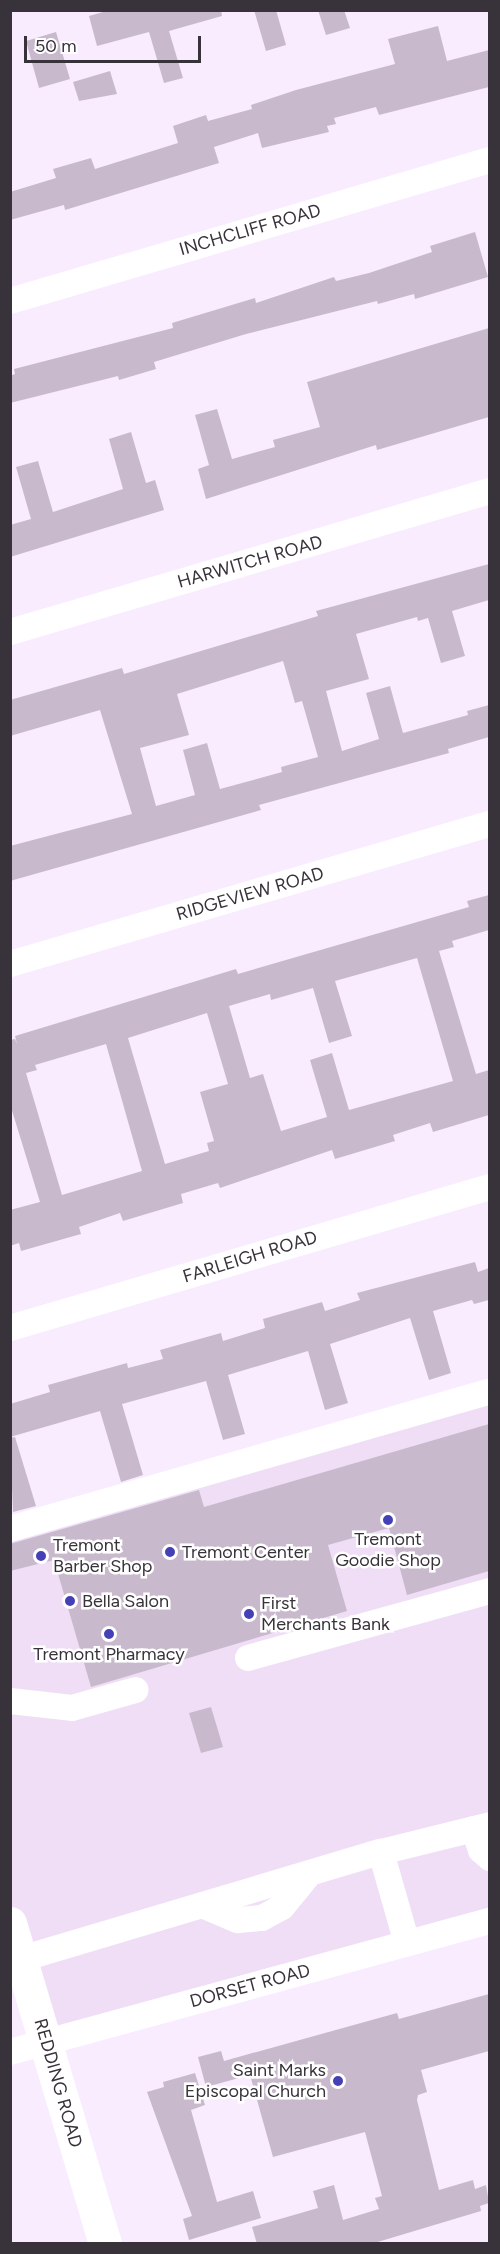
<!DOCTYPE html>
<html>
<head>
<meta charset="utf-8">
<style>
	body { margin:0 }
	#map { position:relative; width:500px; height:2254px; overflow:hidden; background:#faecff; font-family:Figtree,sans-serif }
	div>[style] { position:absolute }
	.built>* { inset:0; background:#f0def7 }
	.building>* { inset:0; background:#c8bacc }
	.minor>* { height:26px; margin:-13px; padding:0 13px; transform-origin:13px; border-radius:13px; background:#fff }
	.major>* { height:33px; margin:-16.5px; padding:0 16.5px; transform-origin:16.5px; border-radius:16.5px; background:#fff }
	.dots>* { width:16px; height:16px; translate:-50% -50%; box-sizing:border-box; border:3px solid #fff; border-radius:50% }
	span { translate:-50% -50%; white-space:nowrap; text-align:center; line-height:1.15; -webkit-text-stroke:5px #fff; paint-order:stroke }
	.street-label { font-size:18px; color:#38323a }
	.poi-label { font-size:18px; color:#38323a }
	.left { translate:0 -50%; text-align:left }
	.right { translate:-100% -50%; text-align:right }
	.frame { position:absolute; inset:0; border:12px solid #38323a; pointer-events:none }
	.scale { position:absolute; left:24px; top:36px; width:177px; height:27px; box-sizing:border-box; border:3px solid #38323a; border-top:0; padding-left:8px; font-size:18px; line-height:21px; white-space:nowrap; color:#38323a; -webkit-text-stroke:4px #fff; paint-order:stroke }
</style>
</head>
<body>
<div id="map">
	<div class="built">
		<i style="clip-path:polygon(489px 1391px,489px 1921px,46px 2043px,11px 1923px,10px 1529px)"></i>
	</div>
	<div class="building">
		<i style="clip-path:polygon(110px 10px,221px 10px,222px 16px,169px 31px,183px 78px,164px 83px,149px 32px,97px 46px,89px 16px)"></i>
		<i style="clip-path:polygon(254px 10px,276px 10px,286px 45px,266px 51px)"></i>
		<i style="clip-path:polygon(318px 10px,344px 10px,350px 28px,326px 35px)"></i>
		<i style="clip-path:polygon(438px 26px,447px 61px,489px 50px,489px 87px,379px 115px,376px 107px,334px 118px,336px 124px,327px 126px,329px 132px,262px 148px,258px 133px,214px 147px,219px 163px,65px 210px,64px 205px,10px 220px,10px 192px,56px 178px,53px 169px,91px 158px,95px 169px,178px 143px,173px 126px,206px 115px,208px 121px,252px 109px,251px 105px,296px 90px,395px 64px,388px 39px)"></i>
		<i style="clip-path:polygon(56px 32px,70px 79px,39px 88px,26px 41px)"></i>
		<i style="clip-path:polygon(110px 71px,117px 94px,79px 101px,73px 82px)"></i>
		<i style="clip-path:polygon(475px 232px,488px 277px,415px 299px,414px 294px,378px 304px,377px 301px,246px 334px,154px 362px,156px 369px,119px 380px,118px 376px,10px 403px,10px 376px,15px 374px,14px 369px,173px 328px,172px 323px,255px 298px,256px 303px,334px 277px,336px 281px,369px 273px,432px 252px,430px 246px)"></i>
		<i style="clip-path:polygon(489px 328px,489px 417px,377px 450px,376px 445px,206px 499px,198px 469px,209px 465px,195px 415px,217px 409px,232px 459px,275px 447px,273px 440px,320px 427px,307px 382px)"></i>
		<i style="clip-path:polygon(131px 432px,146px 483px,155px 480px,164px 510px,10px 557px,10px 525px,31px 519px,16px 467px,38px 461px,53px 512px,123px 489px,109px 439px)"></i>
		<i style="clip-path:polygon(evenodd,489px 564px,489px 600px,452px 611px,465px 656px,441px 663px,428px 618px,418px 621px,417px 617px,356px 634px,369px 679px,326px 691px,342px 751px,379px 739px,366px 693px,390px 686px,403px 733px,468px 715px,467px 711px,489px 705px,489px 737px,448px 749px,449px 753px,259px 805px,261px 810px,10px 881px,10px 846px,132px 814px,100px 710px,10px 736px,10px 700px,122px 668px,124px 674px,318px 616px,316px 611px,489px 564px,283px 661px,295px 703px,302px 701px,318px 757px,281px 767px,282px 772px,220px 789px,207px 743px,183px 750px,195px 795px,156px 806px,140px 748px,189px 735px,177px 694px,283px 661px)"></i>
		<i style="clip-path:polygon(evenodd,489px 895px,489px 930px,452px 941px,454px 947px,439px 951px,476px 1074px,489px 1070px,489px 1115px,433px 1132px,430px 1123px,393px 1135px,395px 1141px,335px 1159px,332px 1150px,220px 1188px,218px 1183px,181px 1194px,183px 1203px,123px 1221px,120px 1213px,79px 1227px,81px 1234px,21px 1251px,19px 1243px,10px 1246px,10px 1210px,40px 1202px,10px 1104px,10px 1040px,15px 1039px,17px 1044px,15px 1036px,236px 969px,238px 974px,469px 907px,467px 901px,489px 895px,417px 958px,453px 1081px,349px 1110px,332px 1053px,310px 1060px,327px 1117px,281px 1131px,263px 1074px,250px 1078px,229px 1006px,270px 994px,271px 1000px,313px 988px,329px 1043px,352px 1036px,335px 981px,417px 958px,489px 895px,207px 1013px,228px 1084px,200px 1092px,214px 1141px,207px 1143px,209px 1151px,165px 1164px,128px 1038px,207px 1013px,489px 895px,106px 1044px,142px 1171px,62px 1195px,26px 1073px,37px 1070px,35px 1065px,106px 1044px)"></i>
		<i style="clip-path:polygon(475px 1262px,478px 1272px,489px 1268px,489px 1300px,474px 1304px,472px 1300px,433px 1311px,451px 1373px,429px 1380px,410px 1318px,330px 1344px,348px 1403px,325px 1410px,308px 1351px,228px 1375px,245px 1434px,223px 1440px,206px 1381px,122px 1404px,143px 1475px,121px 1482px,100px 1411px,10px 1437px,10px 1404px,50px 1392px,48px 1385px,127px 1363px,128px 1368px,163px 1359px,160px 1350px,221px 1333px,223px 1341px,265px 1328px,263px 1319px,322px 1302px,325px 1311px,360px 1300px,357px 1293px)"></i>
		<i style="clip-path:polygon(489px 1424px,489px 1571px,407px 1595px,389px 1528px,328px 1545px,347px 1611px,91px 1687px,54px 1560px,10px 1571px,10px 1544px,199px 1490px,204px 1507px)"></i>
		<i style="clip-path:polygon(15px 1437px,36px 1506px,13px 1512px,10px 1438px)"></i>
		<i style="clip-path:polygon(211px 1707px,223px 1747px,201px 1753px,189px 1713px)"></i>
		<i style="clip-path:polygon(489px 1994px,489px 2051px,421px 2070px,427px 2092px,418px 2095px,417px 2100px,439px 2190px,473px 2180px,475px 2189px,486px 2185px,489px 2203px,480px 2206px,481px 2211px,371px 2244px,257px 2244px,252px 2227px,318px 2208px,313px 2191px,334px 2185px,343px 2220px,379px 2209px,375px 2198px,382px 2196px,365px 2132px,273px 2157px,250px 2075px,206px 2087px,198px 2057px,221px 2051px,224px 2061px,397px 2013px,399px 2019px)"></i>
		<i style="clip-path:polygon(195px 2073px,205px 2105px,191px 2110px,217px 2202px,253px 2191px,261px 2218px,189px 2240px,183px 2219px,192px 2216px,147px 2092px,164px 2087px,163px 2082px)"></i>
	</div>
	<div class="minor">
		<i style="left:10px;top:301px;width:500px;rotate:-16.37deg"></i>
		<i style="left:10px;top:632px;width:500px;rotate:-16.37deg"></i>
		<i style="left:10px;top:964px;width:500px;rotate:-16.3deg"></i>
		<i style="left:10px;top:1328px;width:500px;rotate:-16.37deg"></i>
		<i style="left:10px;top:1529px;width:499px;rotate:-16deg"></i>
		<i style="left:248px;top:1658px;width:251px;rotate:-15.5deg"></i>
		<i style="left:10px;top:1701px;width:62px;rotate:6.4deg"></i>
		<i style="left:72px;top:1708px;width:66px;rotate:-15.9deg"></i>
		<i style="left:474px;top:1829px;width:22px;rotate:72deg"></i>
		<i style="left:481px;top:1850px;width:12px;rotate:42deg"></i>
		<i style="left:381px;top:1852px;width:95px;rotate:74.1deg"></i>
		<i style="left:202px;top:1905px;width:39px;rotate:23deg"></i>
		<i style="left:238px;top:1920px;width:24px;rotate:-5deg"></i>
		<i style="left:262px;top:1918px;width:23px;rotate:-29deg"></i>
		<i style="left:282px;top:1907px;width:43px;rotate:-50.7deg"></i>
		<i style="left:21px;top:1959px;width:376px;rotate:-16.6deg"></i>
		<i style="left:381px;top:1852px;width:112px;rotate:-13.9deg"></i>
		<i style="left:10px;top:2052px;width:498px;rotate:-15.3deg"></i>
	</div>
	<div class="major">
		<i style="left:10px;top:1923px;width:335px;rotate:73.5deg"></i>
	</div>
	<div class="dots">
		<i style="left:388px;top:1520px;background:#4640b6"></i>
		<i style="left:170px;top:1552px;background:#4640b6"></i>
		<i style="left:41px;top:1556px;background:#4640b6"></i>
		<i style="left:70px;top:1601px;background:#4640b6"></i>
		<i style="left:249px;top:1614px;background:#4640b6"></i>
		<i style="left:109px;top:1634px;background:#4640b6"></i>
		<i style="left:338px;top:2081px;background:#4640b6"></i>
	</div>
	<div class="street-label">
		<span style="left:250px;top:230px;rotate:-16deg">INCHCLIFF ROAD</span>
		<span style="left:250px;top:562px;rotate:-16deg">HARWITCH ROAD</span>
		<span style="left:250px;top:894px;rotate:-16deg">RIDGEVIEW ROAD</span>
		<span style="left:250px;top:1257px;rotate:-17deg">FARLEIGH ROAD</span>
		<span style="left:250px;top:1986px;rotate:-15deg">DORSET ROAD</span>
		<span style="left:58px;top:2083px;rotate:74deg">REDDING ROAD</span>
	</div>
	<div class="poi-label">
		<span style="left:388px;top:1550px">Tremont<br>Goodie Shop</span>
		<span class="left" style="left:53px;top:1556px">Tremont<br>Barber Shop</span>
		<span class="left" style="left:182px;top:1552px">Tremont Center</span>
		<span class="left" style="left:82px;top:1601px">Bella Salon</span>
		<span class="left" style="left:261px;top:1614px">First<br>Merchants Bank</span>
		<span style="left:109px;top:1654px">Tremont Pharmacy</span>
		<span class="right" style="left:326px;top:2081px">Saint Marks<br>Episcopal Church</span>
	</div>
	<div class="frame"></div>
	<div class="scale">50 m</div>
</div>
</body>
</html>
